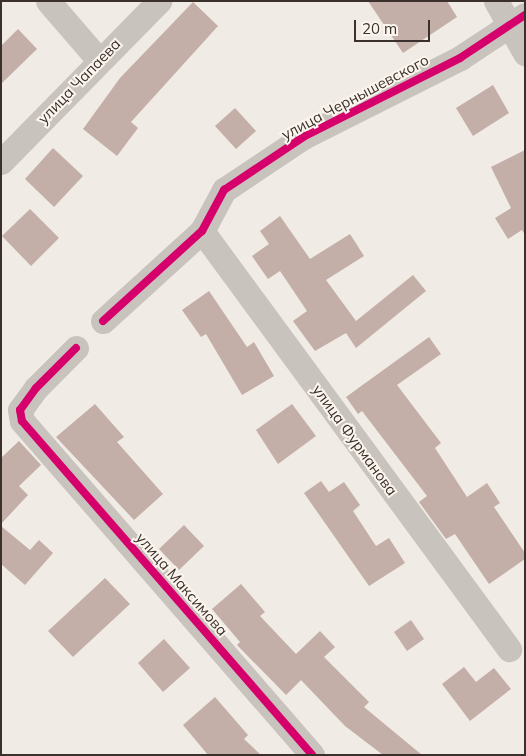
<!DOCTYPE html>
<html>
<head>
<meta charset="utf-8">
<style>
	body { margin:0 }
	#map { position:relative; width:526px; height:756px; overflow:hidden; background:#f0ebe5; font-family:Mulish,sans-serif }
	div>[style] { position:absolute }
	.building>* { inset:0; background:#c3afa7 }
	.minor>* { height:25px; margin:-12.5px; padding:0 12.5px; transform-origin:12.5px; border-radius:12.5px; background:#c9c3be }
	.cycleway>* { height:8px; margin:-4px; padding:0 4px; transform-origin:4px; border-radius:4px; background:#d6006c }
	span { translate:-50% -50%; white-space:nowrap; text-align:center; line-height:1.15; -webkit-text-stroke:4px #fbf5ee; paint-order:stroke }
	.street-label { font-size:15px; color:#3b302b }
	.frame { position:absolute; inset:0; border:2px solid #3b302b; pointer-events:none }
	.scale { position:absolute; left:354px; top:20px; width:76px; height:22px; box-sizing:border-box; border:2px solid #3b302b; border-top:0; padding-left:6px; font-size:15px; line-height:18px; white-space:nowrap; color:#3b302b; -webkit-text-stroke:4px #fbf5ee; paint-order:stroke }
</style>
</head>
<body>
<div id="map">
	<div class="building">
		<i style="clip-path:polygon(368px 1px,447px 1px,457px 17px,403px 53px)"></i>
		<i style="clip-path:polygon(193px 2px,218px 26px,131px 122px,138px 128px,117px 156px,83px 129px,120px 78px)"></i>
		<i style="clip-path:polygon(18px 29px,37px 49px,1px 84px,1px 46px)"></i>
		<i style="clip-path:polygon(493px 85px,509px 113px,473px 136px,456px 108px)"></i>
		<i style="clip-path:polygon(235px 108px,256px 131px,236px 149px,215px 126px)"></i>
		<i style="clip-path:polygon(53px 148px,83px 176px,54px 207px,25px 179px)"></i>
		<i style="clip-path:polygon(525px 150px,525px 235px,522px 230px,508px 239px,495px 218px,511px 208px,491px 167px)"></i>
		<i style="clip-path:polygon(30px 209px,59px 238px,31px 266px,2px 236px)"></i>
		<i style="clip-path:polygon(280px 216px,310px 259px,350px 234px,364px 256px,326px 280px,356px 321px,413px 275px,426px 291px,356px 348px,346px 333px,315px 351px,293px 321px,307px 311px,280px 271px,268px 279px,252px 256px,269px 244px,260px 231px)"></i>
		<i style="clip-path:polygon(209px 291px,247px 347px,254px 342px,274px 376px,242px 395px,206px 334px,201px 337px,182px 310px)"></i>
		<i style="clip-path:polygon(429px 337px,441px 354px,397px 385px,441px 443px,435px 448px,467px 497px,487px 483px,500px 503px,494px 507px,525px 553px,525px 559px,489px 584px,455px 534px,446px 539px,419px 502px,427px 496px,362px 411px,358px 414px,346px 397px)"></i>
		<i style="clip-path:polygon(95px 404px,124px 437px,117px 442px,163px 494px,134px 520px,56px 437px)"></i>
		<i style="clip-path:polygon(292px 404px,316px 436px,278px 464px,256px 430px)"></i>
		<i style="clip-path:polygon(19px 441px,41px 465px,19px 486px,28px 495px,1px 524px,1px 458px)"></i>
		<i style="clip-path:polygon(321px 481px,329px 492px,344px 482px,360px 505px,353px 511px,376px 546px,389px 538px,405px 563px,369px 586px,304px 493px)"></i>
		<i style="clip-path:polygon(184px 525px,204px 546px,179px 570px,159px 549px)"></i>
		<i style="clip-path:polygon(1px 526px,30px 550px,39px 540px,53px 553px,25px 585px,1px 564px)"></i>
		<i style="clip-path:polygon(105px 578px,130px 604px,73px 657px,48px 631px)"></i>
		<i style="clip-path:polygon(241px 584px,265px 612px,260px 616px,296px 654px,320px 631px,335px 647px,324px 657px,369px 702px,364px 707px,422px 755px,383px 755px,345px 726px,301px 680px,286px 695px,237px 645px,240px 642px,212px 609px)"></i>
		<i style="clip-path:polygon(411px 620px,424px 639px,407px 651px,394px 632px)"></i>
		<i style="clip-path:polygon(164px 639px,190px 668px,163px 692px,138px 663px)"></i>
		<i style="clip-path:polygon(464px 667px,476px 682px,494px 668px,511px 689px,470px 721px,442px 684px)"></i>
		<i style="clip-path:polygon(215px 697px,248px 735px,244px 739px,261px 755px,208px 755px,183px 725px)"></i>
	</div>
	<div class="minor">
		<i style="left:48px;top:1px;width:78px;rotate:49.2deg"></i>
		<i style="left:496px;top:1px;width:60px;rotate:60.9deg"></i>
		<i style="left:1px;top:162px;width:226px;rotate:-45.5deg"></i>
		<i style="left:202px;top:231px;width:519px;rotate:53.7deg"></i>
		<i style="left:103px;top:321px;width:134px;rotate:-42.3deg"></i>
		<i style="left:202px;top:231px;width:47px;rotate:-61.8deg"></i>
		<i style="left:224px;top:190px;width:97px;rotate:-33.7deg"></i>
		<i style="left:305px;top:136px;width:174px;rotate:-26.7deg"></i>
		<i style="left:460px;top:58px;width:78px;rotate:-33.5deg"></i>
		<i style="left:76px;top:348px;width:57px;rotate:135deg"></i>
		<i style="left:36px;top:388px;width:27px;rotate:126deg"></i>
		<i style="left:20px;top:410px;width:11px;rotate:80deg"></i>
		<i style="left:22px;top:421px;width:442px;rotate:49deg"></i>
	</div>
	<div class="cycleway">
		<i style="left:103px;top:321px;width:134px;rotate:-42.3deg"></i>
		<i style="left:202px;top:231px;width:47px;rotate:-61.8deg"></i>
		<i style="left:224px;top:190px;width:97px;rotate:-33.7deg"></i>
		<i style="left:305px;top:136px;width:174px;rotate:-26.7deg"></i>
		<i style="left:460px;top:58px;width:78px;rotate:-33.5deg"></i>
		<i style="left:76px;top:348px;width:57px;rotate:135deg"></i>
		<i style="left:36px;top:388px;width:27px;rotate:126deg"></i>
		<i style="left:20px;top:410px;width:11px;rotate:80deg"></i>
		<i style="left:22px;top:421px;width:442px;rotate:49deg"></i>
	</div>
	<div class="street-label">
		<span style="left:79px;top:81px;rotate:-46deg">улица Чапаева</span>
		<span style="left:355px;top:97px;rotate:-28deg">улица Чернышевского</span>
		<span style="left:355px;top:440px;rotate:54deg">улица Фурманова</span>
		<span style="left:182px;top:584px;rotate:49deg">улица Максимова</span>
	</div>
	<div class="frame"></div>
	<div class="scale">20 m</div>
</div>
</body>
</html>
